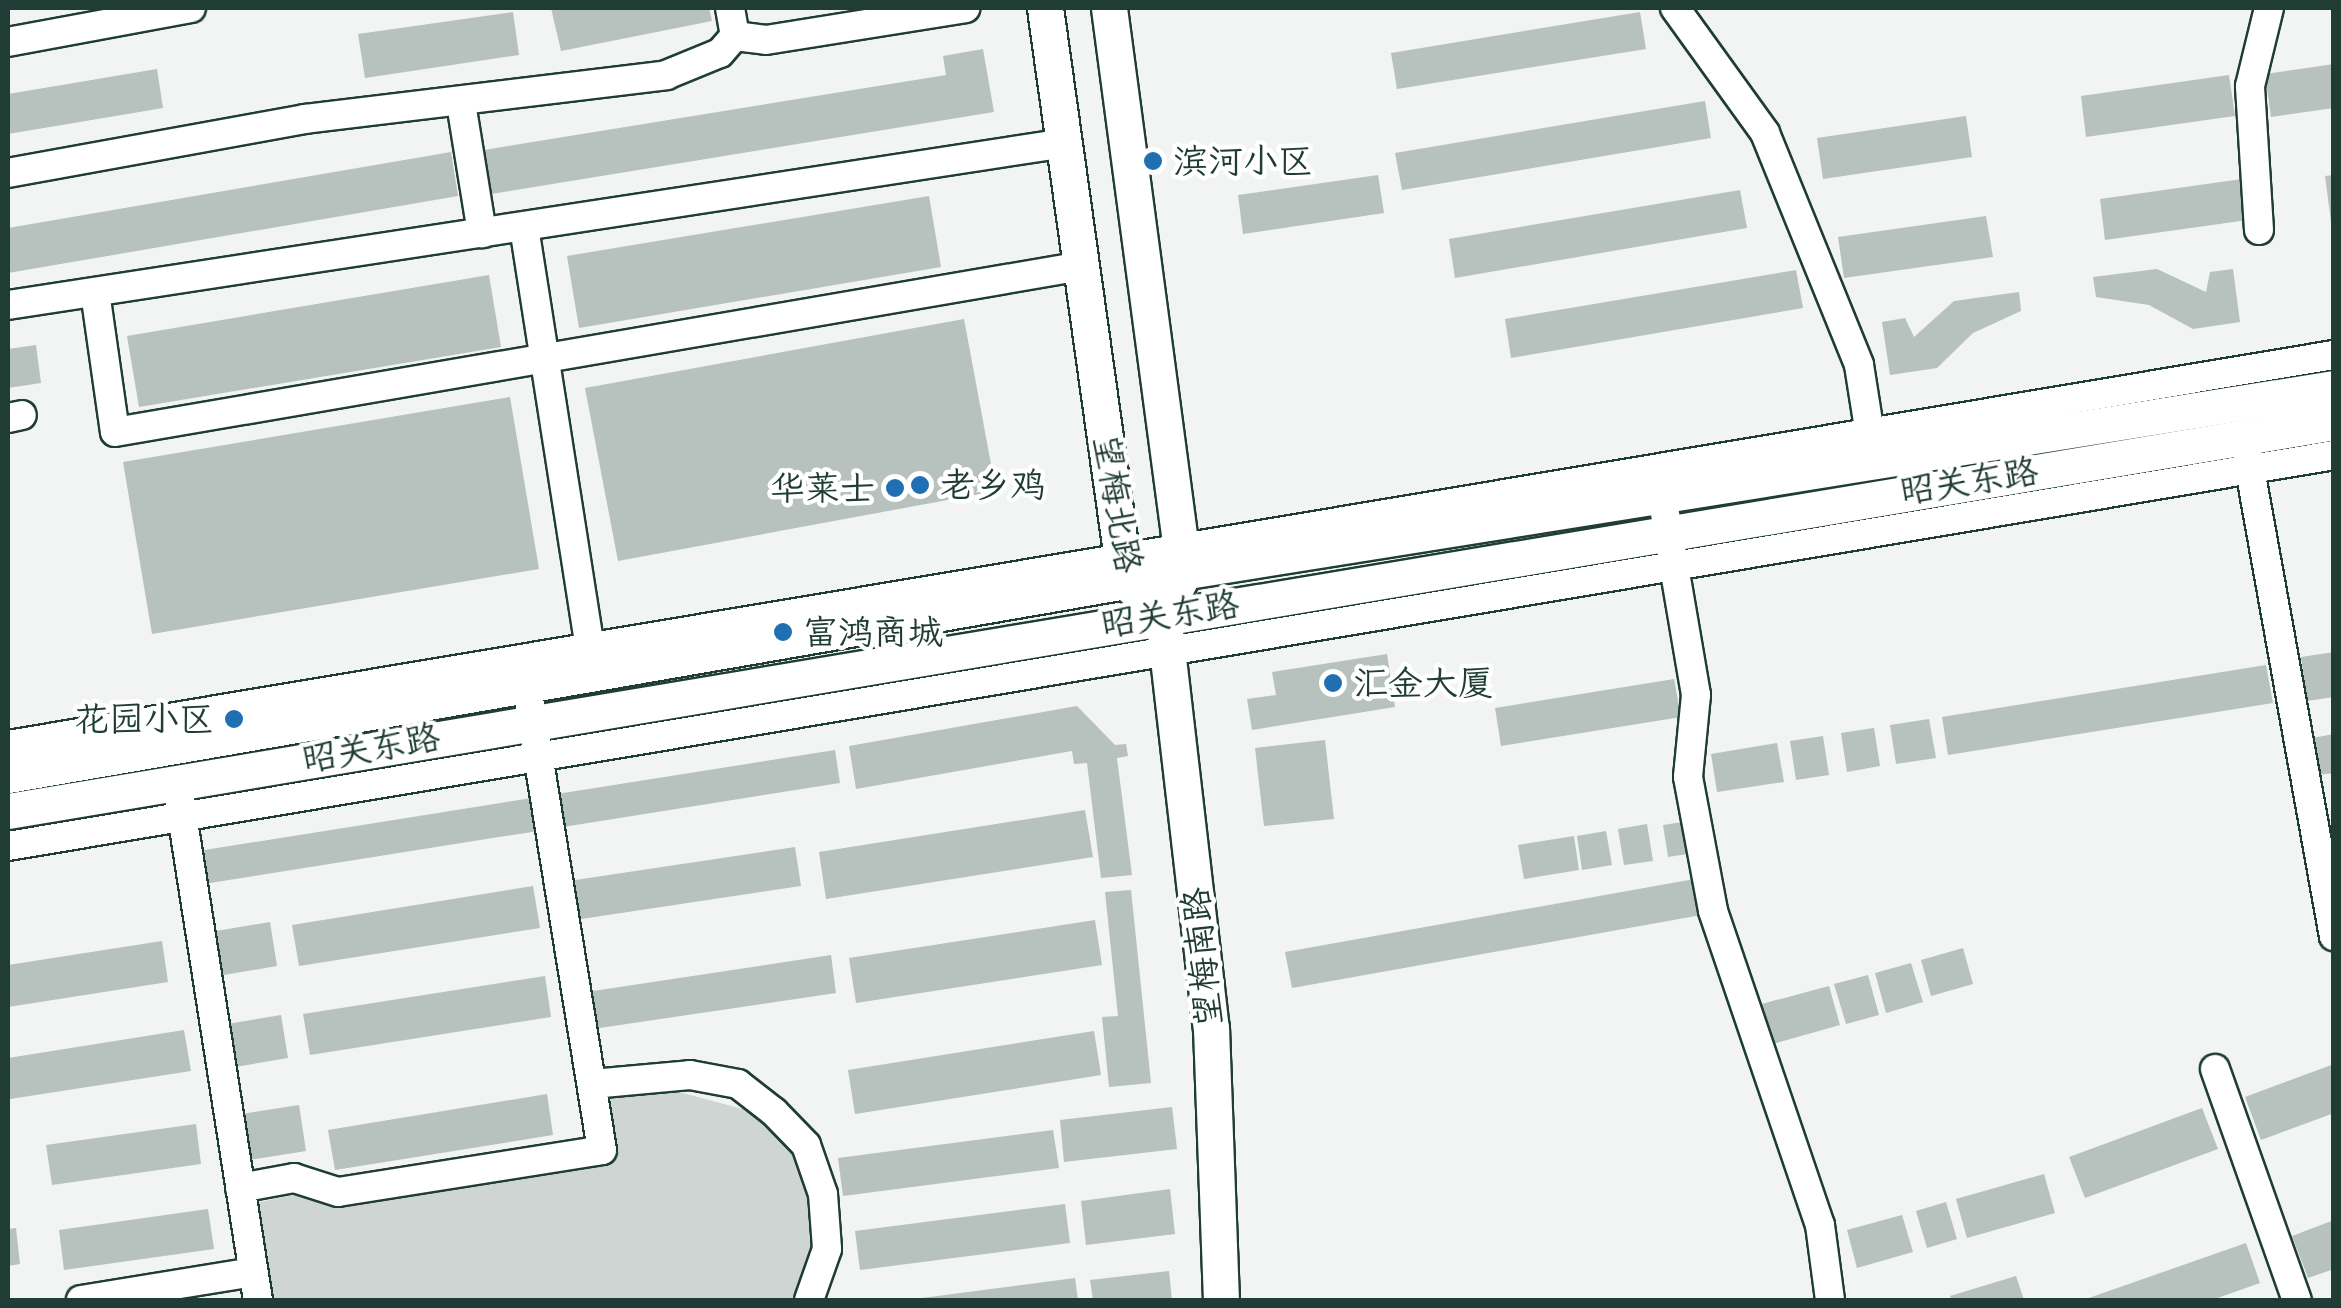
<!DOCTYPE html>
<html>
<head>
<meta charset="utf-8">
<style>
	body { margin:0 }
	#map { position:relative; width:2341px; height:1308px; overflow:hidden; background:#f2f3f3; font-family:Itim,"LXGW WenKai TC",sans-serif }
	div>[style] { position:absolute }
	.green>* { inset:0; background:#ced5d3 }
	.building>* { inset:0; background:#b7c1bd }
	.roads { filter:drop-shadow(2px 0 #1f3d34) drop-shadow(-2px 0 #1f3d34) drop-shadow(0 2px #1f3d34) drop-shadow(0 -2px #1f3d34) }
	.minor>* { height:28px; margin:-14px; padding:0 14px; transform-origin:14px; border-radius:14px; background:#fff }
	.major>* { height:35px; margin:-17.5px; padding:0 17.5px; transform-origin:17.5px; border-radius:17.5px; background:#fff }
	.dots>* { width:28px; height:28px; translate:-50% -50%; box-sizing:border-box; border:5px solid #fff; border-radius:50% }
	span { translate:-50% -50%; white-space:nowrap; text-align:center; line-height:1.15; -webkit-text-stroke:9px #fff; paint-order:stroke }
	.poi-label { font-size:35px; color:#1f3d34 }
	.left { translate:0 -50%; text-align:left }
	.right { translate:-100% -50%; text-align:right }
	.street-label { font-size:35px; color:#1f3d34 }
	.frame { position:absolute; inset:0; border:10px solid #1f3d34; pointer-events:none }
</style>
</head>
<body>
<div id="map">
	<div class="green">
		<i style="clip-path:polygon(668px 1089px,761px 1114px,797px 1152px,814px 1195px,820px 1247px,798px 1300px,267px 1300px,250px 1204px,298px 1194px,340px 1208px,594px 1165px,614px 1135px,607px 1099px)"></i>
	</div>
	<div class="building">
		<i style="clip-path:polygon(551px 8px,709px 8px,712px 21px,561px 51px)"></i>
		<i style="clip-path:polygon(513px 12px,519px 55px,365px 78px,358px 34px)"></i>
		<i style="clip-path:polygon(1640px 12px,1646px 49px,1397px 89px,1391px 53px)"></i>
		<i style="clip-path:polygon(983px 49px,994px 112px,491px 194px,484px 150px,946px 75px,943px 56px)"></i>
		<i style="clip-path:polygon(2334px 64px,2334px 108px,2271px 117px,2265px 74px)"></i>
		<i style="clip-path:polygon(157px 69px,163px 108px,8px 134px,8px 94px)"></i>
		<i style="clip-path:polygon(2229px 75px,2235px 116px,2086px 137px,2081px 96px)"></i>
		<i style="clip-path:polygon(1705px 101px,1711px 138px,1402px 190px,1395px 153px)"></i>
		<i style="clip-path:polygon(1966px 116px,1972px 157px,1823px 179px,1817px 138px)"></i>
		<i style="clip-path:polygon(451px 152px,458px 196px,8px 273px,8px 228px)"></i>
		<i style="clip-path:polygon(1378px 175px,1384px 213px,1243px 234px,1238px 195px)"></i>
		<i style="clip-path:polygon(2334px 175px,2334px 222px,2331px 222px,2325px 176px)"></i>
		<i style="clip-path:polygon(2249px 178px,2255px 219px,2105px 240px,2100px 199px)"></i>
		<i style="clip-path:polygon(1740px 190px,1747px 228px,1455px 278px,1449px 239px)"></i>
		<i style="clip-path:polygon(929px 196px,941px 267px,579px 328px,567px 256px)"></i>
		<i style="clip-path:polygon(1986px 216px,1993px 257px,1844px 278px,1838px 237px)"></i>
		<i style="clip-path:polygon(2157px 269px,2206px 292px,2210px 272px,2233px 269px,2240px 322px,2193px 329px,2149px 305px,2096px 297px,2093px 277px)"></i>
		<i style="clip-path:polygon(1796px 270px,1803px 308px,1511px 358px,1505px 319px)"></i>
		<i style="clip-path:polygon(489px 275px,501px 347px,139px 407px,127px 336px)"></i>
		<i style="clip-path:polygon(2019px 292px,2021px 311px,1973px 333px,1937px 368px,1890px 375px,1882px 322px,1905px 318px,1914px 337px,1954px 301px)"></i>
		<i style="clip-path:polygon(964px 319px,996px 491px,618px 561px,585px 388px)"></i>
		<i style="clip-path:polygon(36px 345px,41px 383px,8px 388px,8px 349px)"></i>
		<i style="clip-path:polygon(510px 397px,539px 569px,152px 634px,123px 462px)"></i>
		<i style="clip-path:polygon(2334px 652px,2334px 697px,2307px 701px,2301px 657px)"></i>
		<i style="clip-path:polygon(1387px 654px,1395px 707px,1252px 730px,1247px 699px,1276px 695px,1272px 672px)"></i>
		<i style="clip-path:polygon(2266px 665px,2273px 703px,1948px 755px,1942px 717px)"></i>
		<i style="clip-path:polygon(1674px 679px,1681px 717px,1501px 746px,1495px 708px)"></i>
		<i style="clip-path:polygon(1077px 706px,1115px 745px,1126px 744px,1128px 756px,1117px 758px,1132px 875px,1101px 878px,1087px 763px,1074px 764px,1072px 751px,856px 789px,849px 746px)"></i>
		<i style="clip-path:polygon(1929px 719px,1936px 758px,1896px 764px,1890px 725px)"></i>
		<i style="clip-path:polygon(1874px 728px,1880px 766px,1847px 772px,1841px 733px)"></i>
		<i style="clip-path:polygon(2334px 734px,2334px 773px,2318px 775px,2312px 738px)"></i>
		<i style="clip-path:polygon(1823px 736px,1829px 775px,1796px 780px,1790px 741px)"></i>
		<i style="clip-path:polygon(1325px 740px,1334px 819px,1264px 826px,1255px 748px)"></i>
		<i style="clip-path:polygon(1777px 743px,1784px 782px,1717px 792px,1711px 754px)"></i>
		<i style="clip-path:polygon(835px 750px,840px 783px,197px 885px,192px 852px)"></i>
		<i style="clip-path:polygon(1085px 810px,1093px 857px,826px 899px,819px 852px)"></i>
		<i style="clip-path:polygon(1689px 821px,1694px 853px,1668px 857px,1663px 825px)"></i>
		<i style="clip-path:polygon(1647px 824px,1653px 861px,1624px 865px,1618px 829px)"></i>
		<i style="clip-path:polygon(1606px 831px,1612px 865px,1582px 870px,1577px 836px)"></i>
		<i style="clip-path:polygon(1574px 836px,1579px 870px,1524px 879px,1518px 845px)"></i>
		<i style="clip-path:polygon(795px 847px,801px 886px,568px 921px,562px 882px)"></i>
		<i style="clip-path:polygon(1700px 878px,1707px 914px,1292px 988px,1285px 952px)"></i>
		<i style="clip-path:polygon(533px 886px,540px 928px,299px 966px,292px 925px)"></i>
		<i style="clip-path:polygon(1131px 890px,1151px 1083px,1109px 1087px,1102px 1017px,1118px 1016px,1105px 892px)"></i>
		<i style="clip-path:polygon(1095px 920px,1102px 965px,856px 1003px,849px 958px)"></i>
		<i style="clip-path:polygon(270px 922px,277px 966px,218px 976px,210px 932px)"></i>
		<i style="clip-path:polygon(162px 941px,168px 982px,8px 1007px,8px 965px)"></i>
		<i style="clip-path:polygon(1963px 948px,1973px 984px,1931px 996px,1921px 960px)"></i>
		<i style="clip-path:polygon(831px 955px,836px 993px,586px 1030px,580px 993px)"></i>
		<i style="clip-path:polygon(1911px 963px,1923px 1002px,1886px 1013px,1875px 973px)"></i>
		<i style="clip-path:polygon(1868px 975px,1879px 1015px,1846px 1024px,1834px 984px)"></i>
		<i style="clip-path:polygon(545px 976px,551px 1017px,310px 1055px,303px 1014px)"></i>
		<i style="clip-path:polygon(1829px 986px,1840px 1025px,1769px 1045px,1758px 1005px)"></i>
		<i style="clip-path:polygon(281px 1015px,288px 1058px,229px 1068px,221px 1025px)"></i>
		<i style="clip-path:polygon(184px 1030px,191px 1071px,10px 1099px,8px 1058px)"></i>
		<i style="clip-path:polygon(1094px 1031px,1101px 1075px,855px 1114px,848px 1070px)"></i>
		<i style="clip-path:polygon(2334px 1064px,2334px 1113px,2261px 1140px,2245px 1097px)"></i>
		<i style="clip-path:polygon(547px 1094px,553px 1135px,335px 1170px,328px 1130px)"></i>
		<i style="clip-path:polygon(299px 1105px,306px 1151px,242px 1161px,235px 1115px)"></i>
		<i style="clip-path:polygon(1172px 1107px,1177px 1149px,1064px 1162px,1060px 1120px)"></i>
		<i style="clip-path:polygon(2202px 1108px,2218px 1149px,2085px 1198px,2069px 1157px)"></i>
		<i style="clip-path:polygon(196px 1124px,201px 1164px,52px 1185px,46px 1145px)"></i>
		<i style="clip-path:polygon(1053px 1130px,1059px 1168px,843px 1196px,838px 1158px)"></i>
		<i style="clip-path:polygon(2044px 1174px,2055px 1213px,1967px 1238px,1956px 1199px)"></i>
		<i style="clip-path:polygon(1170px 1189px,1175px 1234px,1086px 1245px,1081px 1201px)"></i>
		<i style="clip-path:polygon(1946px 1202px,1957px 1239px,1927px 1248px,1916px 1211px)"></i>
		<i style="clip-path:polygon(1065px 1204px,1070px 1243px,860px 1270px,855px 1231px)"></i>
		<i style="clip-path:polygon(208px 1209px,214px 1249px,64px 1270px,59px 1230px)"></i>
		<i style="clip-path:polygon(1902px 1215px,1913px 1252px,1857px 1268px,1847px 1230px)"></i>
		<i style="clip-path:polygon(2334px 1220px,2334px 1269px,2308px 1278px,2292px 1236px)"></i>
		<i style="clip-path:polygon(16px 1228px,20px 1264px,8px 1266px,8px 1229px)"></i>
		<i style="clip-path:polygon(2246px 1243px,2260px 1283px,2212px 1300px,2083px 1300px)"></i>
		<i style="clip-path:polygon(1169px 1271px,1172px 1300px,1093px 1300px,1090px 1280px)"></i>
		<i style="clip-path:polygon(2016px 1276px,2024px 1300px,1952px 1300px,1950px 1296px)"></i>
		<i style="clip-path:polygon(1075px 1278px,1078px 1300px,922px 1300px,922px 1298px)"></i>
	</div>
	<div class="roads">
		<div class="minor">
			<i style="left:730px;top:8px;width:28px;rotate:80deg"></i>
			<i style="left:735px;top:36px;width:31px;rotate:7deg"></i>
			<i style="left:766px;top:40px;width:202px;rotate:-9.1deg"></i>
			<i style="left:1675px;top:8px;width:154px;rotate:54.2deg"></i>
			<i style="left:1765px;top:133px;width:250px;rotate:67.9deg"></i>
			<i style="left:1859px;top:365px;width:83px;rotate:81deg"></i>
			<i style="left:8px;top:42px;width:186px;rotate:-10.5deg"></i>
			<i style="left:461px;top:103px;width:132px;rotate:80.8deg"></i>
			<i style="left:8px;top:173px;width:302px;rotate:-10.3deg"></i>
			<i style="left:305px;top:119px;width:364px;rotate:-6.9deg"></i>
			<i style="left:666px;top:75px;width:58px;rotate:-22.2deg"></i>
			<i style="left:720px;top:53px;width:23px;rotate:-49deg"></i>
			<i style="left:524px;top:227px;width:438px;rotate:81.1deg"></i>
			<i style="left:2259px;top:230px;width:144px;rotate:-93.6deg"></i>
			<i style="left:2250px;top:86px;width:80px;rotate:-76.3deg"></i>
			<i style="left:95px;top:292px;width:141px;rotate:81.9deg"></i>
			<i style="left:115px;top:432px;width:981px;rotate:-9.74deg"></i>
			<i style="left:8px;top:305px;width:1069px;rotate:-8.71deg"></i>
			<i style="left:8px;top:418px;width:14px;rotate:-12deg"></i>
			<i style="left:2247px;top:453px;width:491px;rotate:79.8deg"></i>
			<i style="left:1662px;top:496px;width:202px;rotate:80.3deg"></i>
			<i style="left:1696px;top:695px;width:82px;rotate:95.6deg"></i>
			<i style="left:1688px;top:777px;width:136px;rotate:79.4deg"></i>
			<i style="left:1713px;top:911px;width:332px;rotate:71.2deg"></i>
			<i style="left:1820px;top:1225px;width:76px;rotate:82.4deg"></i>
			<i style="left:8px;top:745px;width:2358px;rotate:-9.52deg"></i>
			<i style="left:180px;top:802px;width:504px;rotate:81.1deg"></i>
			<i style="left:8px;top:846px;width:2359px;rotate:-9.54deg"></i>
			<i style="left:2215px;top:1069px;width:245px;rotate:70.5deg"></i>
			<i style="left:592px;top:1084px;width:98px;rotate:-5.2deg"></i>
			<i style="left:690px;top:1075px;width:49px;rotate:10.6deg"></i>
			<i style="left:738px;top:1084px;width:46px;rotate:37.9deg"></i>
			<i style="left:774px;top:1112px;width:46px;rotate:45.9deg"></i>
			<i style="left:806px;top:1145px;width:52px;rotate:70.9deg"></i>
			<i style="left:823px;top:1194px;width:55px;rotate:85.8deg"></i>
			<i style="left:827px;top:1249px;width:54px;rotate:109.4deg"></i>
			<i style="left:240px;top:1188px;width:55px;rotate:-10.5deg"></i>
			<i style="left:294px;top:1178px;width:46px;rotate:17.7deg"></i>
			<i style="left:338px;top:1192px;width:267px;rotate:-9deg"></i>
			<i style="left:602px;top:1150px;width:490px;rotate:-99.2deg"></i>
			<i style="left:81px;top:1300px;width:174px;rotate:-9.2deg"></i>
		</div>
		<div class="major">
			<i style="left:1045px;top:8px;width:579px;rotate:82.05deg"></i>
			<i style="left:1125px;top:581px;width:20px;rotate:41deg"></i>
			<i style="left:1109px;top:8px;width:569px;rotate:82.43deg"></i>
			<i style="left:1184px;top:572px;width:22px;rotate:117deg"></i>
			<i style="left:1163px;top:615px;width:416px;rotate:83.4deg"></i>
			<i style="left:1211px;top:1028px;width:272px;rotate:87.9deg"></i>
			<i style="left:8px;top:775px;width:1134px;rotate:-9.85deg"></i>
			<i style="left:1125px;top:581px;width:1224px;rotate:-9.07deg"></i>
			<i style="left:8px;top:811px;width:2358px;rotate:-9.49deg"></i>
		</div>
	</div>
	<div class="dots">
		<i style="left:1153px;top:161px;background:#1f6fb2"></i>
		<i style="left:920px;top:485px;background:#1f6fb2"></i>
		<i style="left:895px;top:488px;background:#1f6fb2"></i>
		<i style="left:783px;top:632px;background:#1f6fb2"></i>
		<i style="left:1333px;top:683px;background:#1f6fb2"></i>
		<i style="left:234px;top:719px;background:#1f6fb2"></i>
	</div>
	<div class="poi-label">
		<span class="left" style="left:1173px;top:161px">滨河小区</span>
		<span class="left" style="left:940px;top:485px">老乡鸡</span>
		<span class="right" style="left:875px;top:488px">华莱士</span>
		<span class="left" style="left:803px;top:632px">富鸿商城</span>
		<span class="left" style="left:1353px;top:683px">汇金大厦</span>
		<span class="right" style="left:214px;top:719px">花园小区</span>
	</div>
	<div class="street-label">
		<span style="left:1969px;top:481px;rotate:-9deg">昭关东路</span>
		<span style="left:1118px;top:504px;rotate:80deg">望梅北路</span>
		<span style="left:1170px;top:614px;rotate:-9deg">昭关东路</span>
		<span style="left:371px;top:748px;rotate:-10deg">昭关东路</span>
		<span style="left:1202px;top:957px;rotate:-96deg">望梅南路</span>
	</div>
	<div class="frame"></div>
</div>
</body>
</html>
